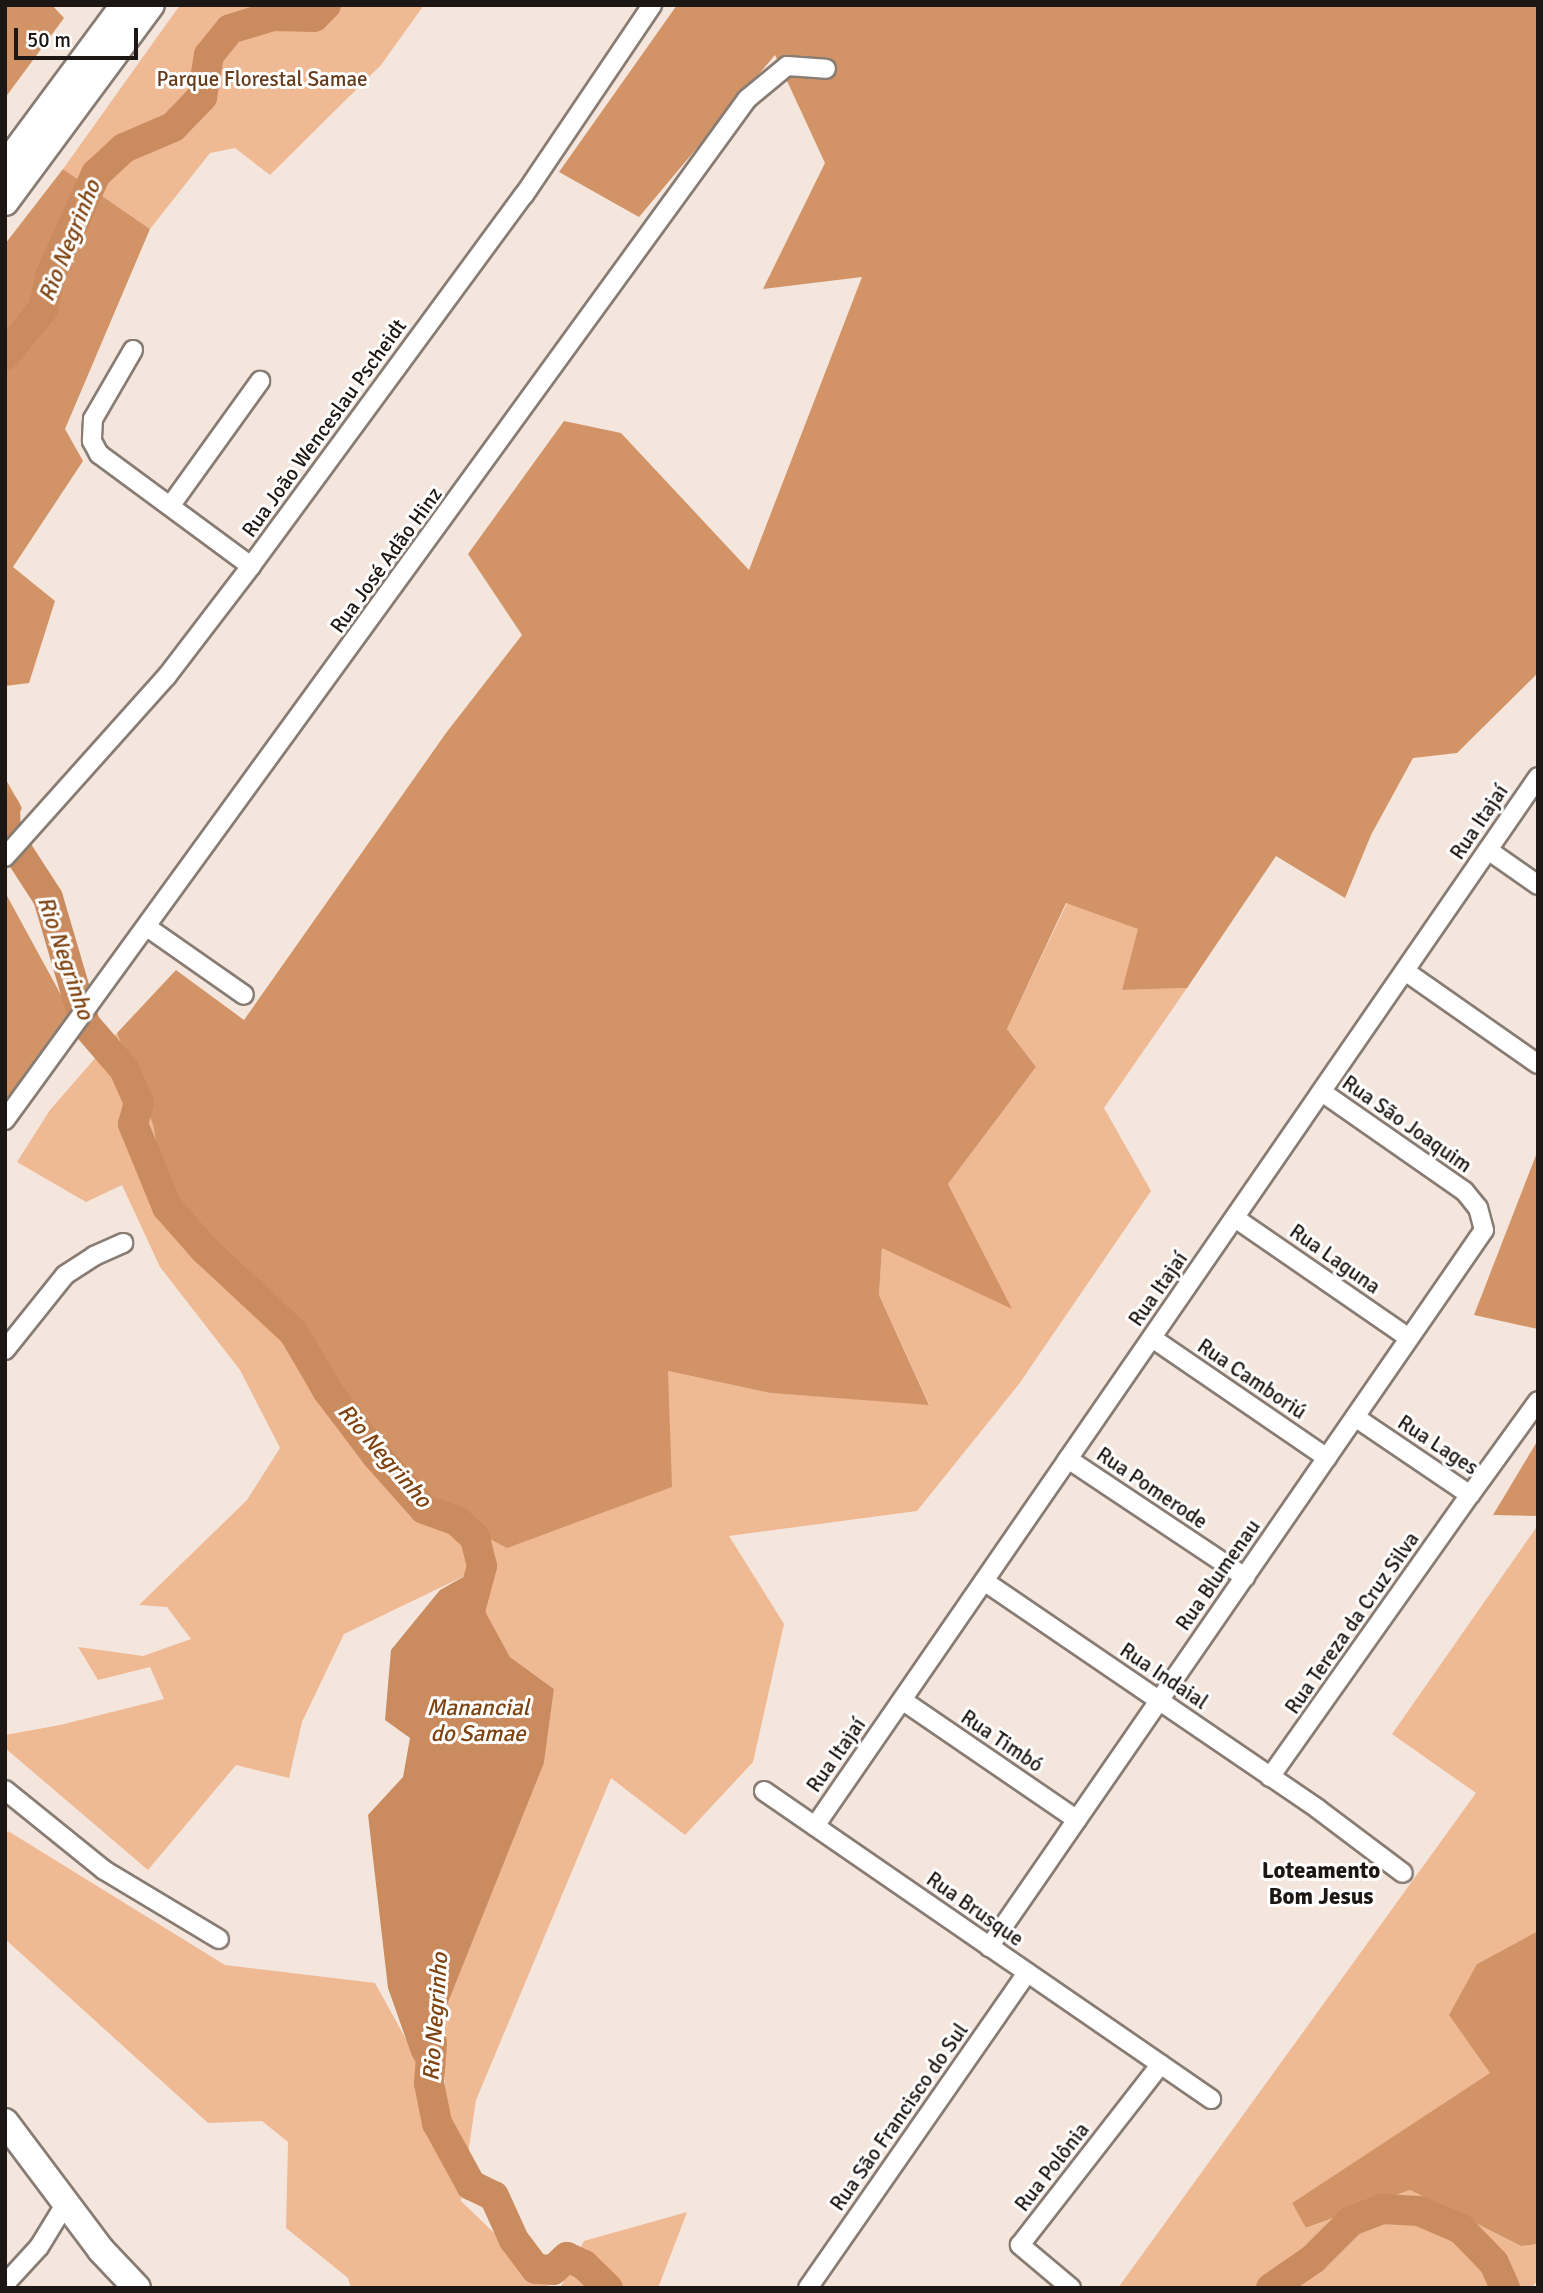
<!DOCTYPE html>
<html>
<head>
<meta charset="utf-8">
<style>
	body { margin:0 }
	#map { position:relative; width:1543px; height:2293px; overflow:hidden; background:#f4e6dd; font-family:Signika,sans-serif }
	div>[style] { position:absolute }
	.green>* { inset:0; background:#efb994 }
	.forest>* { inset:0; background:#d29367 }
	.water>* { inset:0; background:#ca8b5f }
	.river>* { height:30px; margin:-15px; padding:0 15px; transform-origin:15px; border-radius:15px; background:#ca8b5f }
	.roads { filter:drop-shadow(2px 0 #887c73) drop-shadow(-2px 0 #887c73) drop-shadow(0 2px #887c73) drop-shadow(0 -2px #887c73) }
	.street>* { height:18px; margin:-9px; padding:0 9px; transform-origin:9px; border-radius:9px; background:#fff }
	.secondary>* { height:26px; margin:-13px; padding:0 13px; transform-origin:13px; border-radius:13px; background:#fff }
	span { translate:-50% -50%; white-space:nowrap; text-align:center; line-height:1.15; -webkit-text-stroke:6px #fff; paint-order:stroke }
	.park-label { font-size:21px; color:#673c1c }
	.street-label { font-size:21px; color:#1c1714 }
	.water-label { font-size:23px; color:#7f4311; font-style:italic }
	.neighbourhood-label { font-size:23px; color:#1c1714; font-weight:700 }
	.frame { position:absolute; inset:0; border:7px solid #1c1714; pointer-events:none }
	.scale { position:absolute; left:14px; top:28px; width:124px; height:32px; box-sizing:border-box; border:4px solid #1c1714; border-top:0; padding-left:9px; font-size:21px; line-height:24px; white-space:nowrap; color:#1c1714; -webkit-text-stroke:5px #fff; paint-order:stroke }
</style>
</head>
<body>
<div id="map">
	<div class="green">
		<i style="clip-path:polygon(180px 5px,424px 5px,381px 65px,270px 175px,235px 148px,210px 153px,150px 229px,63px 169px)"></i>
		<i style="clip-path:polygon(1067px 903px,1139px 929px,1122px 990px,1187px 988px,1104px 1108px,1151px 1191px,1019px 1384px,917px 1511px,729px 1536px,784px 1624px,753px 1762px,685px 1835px,611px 1778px,476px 2100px,461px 2201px,551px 2288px,351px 2288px,348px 2278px,286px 2228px,288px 2142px,262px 2121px,208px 2123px,5px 1939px,5px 1835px,8px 1831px,225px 1965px,375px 1983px,445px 2110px,445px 2010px,544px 1763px,554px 1689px,510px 1657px,486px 1613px,481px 1568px,344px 1634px,302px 1722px,289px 1778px,236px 1765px,148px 1870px,5px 1748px,5px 1735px,60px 1725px,164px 1699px,150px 1667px,98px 1680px,78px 1647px,143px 1656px,191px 1639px,167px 1607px,139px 1605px,247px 1500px,280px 1448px,240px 1370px,160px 1267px,122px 1185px,86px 1202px,17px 1162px,50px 1110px,117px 1033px,153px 1125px,175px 1237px,275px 1330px,390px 1486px,668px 1371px,770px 1393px,929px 1404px,879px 1295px,882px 1247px,1011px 1308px,948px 1184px,1036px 1067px,1007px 1029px)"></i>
		<i style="clip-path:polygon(1538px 1525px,1538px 1931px,1477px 1964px,1491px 2073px,1292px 2203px,1307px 2228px,1410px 2190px,1521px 2246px,1538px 2244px,1538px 2280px,1531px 2288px,1118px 2288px,1476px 1793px,1392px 1734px)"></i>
		<i style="clip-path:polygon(687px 2212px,658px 2288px,560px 2288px,584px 2241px)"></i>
	</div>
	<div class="forest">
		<i style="clip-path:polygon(5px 5px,52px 5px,64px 18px,5px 98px)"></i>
		<i style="clip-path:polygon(677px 5px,1538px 5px,1538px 673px,1457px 753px,1413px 758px,1371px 835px,1345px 898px,1276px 856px,1187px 988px,1122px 990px,1138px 929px,1066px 903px,1007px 1029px,1036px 1067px,948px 1184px,1012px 1309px,882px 1248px,879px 1295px,929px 1405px,770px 1393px,668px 1371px,672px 1487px,507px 1548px,390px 1486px,275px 1330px,174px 1237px,153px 1125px,117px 1033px,176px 970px,244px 1020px,446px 733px,522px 635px,468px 554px,564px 421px,621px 433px,749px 570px,862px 277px,763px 289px,825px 163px,775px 55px,639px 217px,559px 172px)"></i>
		<i style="clip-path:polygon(63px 169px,150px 229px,65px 429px,83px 461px,13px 567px,55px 601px,29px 683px,5px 686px,5px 244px)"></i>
		<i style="clip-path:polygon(5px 778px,22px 808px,5px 842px)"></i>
		<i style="clip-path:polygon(6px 894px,73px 1017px,5px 1105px,5px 895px)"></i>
		<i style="clip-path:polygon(1538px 1150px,1538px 1329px,1474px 1315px)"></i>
		<i style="clip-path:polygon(1538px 1440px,1538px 1516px,1493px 1515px)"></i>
		<i style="clip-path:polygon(1538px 1931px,1538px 2244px,1521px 2246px,1410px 2190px,1306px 2228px,1292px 2203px,1490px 2073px,1449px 2015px,1477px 1964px)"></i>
	</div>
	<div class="water">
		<i style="clip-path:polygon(481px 1567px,486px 1613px,510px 1657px,554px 1689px,544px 1763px,445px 2010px,433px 2055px,430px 2084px,412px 2056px,388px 1988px,368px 1815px,403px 1777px,410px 1738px,385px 1720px,391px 1650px,440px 1590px)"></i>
	</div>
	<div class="river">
		<i style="left:5px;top:355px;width:60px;rotate:-50.4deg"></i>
		<i style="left:43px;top:309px;width:36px;rotate:-77deg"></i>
		<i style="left:51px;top:274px;width:110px;rotate:-65.8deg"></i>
		<i style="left:96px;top:174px;width:38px;rotate:-43deg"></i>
		<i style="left:124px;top:148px;width:53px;rotate:-23.2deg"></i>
		<i style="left:173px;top:127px;width:42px;rotate:-46deg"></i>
		<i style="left:202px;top:97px;width:43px;rotate:-80.5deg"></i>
		<i style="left:209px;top:55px;width:33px;rotate:-51deg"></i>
		<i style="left:230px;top:29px;width:45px;rotate:-16.8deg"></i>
		<i style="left:273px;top:16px;width:41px;rotate:1.4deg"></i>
		<i style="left:314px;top:17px;width:17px;rotate:-45deg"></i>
		<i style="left:5px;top:808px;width:25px;rotate:88deg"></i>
		<i style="left:6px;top:833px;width:77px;rotate:57.1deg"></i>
		<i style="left:48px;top:898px;width:131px;rotate:73.6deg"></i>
		<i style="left:85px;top:1024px;width:60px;rotate:49.1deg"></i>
		<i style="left:124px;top:1069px;width:36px;rotate:66deg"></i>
		<i style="left:139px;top:1102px;width:23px;rotate:105deg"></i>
		<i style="left:133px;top:1124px;width:90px;rotate:67.7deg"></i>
		<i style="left:167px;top:1207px;width:56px;rotate:48.6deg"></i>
		<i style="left:204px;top:1249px;width:123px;rotate:43deg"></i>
		<i style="left:294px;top:1333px;width:66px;rotate:59.9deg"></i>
		<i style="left:327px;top:1390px;width:83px;rotate:52.9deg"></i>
		<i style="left:377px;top:1456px;width:71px;rotate:48.4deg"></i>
		<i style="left:424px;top:1509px;width:35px;rotate:20deg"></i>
		<i style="left:457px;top:1521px;width:25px;rotate:43deg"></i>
		<i style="left:475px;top:1538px;width:29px;rotate:76deg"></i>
		<i style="left:482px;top:1566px;width:42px;rotate:105deg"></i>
		<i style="left:432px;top:2043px;width:40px;rotate:94.3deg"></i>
		<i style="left:429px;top:2083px;width:41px;rotate:78.7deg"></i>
		<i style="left:437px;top:2123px;width:71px;rotate:61.3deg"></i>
		<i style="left:471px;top:2185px;width:25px;rotate:26deg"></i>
		<i style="left:494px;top:2196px;width:48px;rotate:65.6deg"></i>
		<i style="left:514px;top:2240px;width:36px;rotate:53deg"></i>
		<i style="left:536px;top:2269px;width:17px;rotate:3deg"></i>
		<i style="left:553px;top:2270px;width:19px;rotate:-43deg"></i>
		<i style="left:567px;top:2257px;width:19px;rotate:25deg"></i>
		<i style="left:584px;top:2265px;width:33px;rotate:44deg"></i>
		<i style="left:1271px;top:2288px;width:51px;rotate:-34.6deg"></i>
		<i style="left:1313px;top:2259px;width:54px;rotate:-45deg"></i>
		<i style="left:1351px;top:2221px;width:33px;rotate:-21deg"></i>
		<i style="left:1382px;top:2209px;width:37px;rotate:3deg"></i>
		<i style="left:1419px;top:2211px;width:46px;rotate:23.2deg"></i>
		<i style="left:1461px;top:2229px;width:47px;rotate:45.9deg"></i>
		<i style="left:1494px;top:2263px;width:27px;rotate:66deg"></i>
	</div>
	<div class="roads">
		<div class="street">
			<i style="left:133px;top:350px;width:80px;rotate:120.1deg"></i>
			<i style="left:93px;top:419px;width:22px;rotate:93deg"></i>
			<i style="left:92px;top:441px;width:15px;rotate:62deg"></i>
			<i style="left:99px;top:454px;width:189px;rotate:36.4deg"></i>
			<i style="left:171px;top:505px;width:153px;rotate:-54.3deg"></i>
			<i style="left:1488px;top:850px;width:61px;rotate:35deg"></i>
			<i style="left:5px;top:857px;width:243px;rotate:-48.2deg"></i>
			<i style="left:167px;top:676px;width:138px;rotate:-52.6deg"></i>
			<i style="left:251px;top:566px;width:461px;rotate:-53.7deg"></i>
			<i style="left:524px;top:195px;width:229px;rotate:-56deg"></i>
			<i style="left:147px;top:927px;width:118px;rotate:35deg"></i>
			<i style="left:1405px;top:971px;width:162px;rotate:35deg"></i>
			<i style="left:5px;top:1120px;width:1262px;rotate:-53.99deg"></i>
			<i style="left:747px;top:99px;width:52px;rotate:-39.5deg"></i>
			<i style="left:787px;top:66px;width:39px;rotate:4deg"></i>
			<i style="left:1235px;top:1218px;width:211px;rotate:34.6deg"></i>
			<i style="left:1152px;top:1338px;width:212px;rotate:34.4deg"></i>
			<i style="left:5px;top:1350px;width:96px;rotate:-51.3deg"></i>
			<i style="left:65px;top:1275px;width:35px;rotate:-33deg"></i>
			<i style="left:94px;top:1256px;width:32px;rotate:-24deg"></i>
			<i style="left:1355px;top:1417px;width:139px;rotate:34.1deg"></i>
			<i style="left:1470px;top:1495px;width:116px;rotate:-54.1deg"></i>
			<i style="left:1068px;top:1459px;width:213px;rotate:33.7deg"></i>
			<i style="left:984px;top:1581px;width:404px;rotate:34.3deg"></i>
			<i style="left:1318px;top:1809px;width:106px;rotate:37deg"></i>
			<i style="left:902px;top:1700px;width:212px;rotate:34.4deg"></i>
			<i style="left:1270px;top:1777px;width:346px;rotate:-54.7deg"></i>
			<i style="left:5px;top:1790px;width:127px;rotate:38.9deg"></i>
			<i style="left:104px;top:1870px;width:134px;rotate:31deg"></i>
			<i style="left:764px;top:1791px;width:543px;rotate:34.57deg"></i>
			<i style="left:815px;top:1826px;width:1274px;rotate:-55.42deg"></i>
			<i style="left:989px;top:1947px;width:871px;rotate:-55.38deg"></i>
			<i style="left:1484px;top:1230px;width:23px;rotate:-105deg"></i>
			<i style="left:1478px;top:1208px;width:22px;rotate:-129deg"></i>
			<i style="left:1464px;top:1191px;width:173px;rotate:-145.1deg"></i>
			<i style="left:5px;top:2284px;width:50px;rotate:-47.4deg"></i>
			<i style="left:39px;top:2247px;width:52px;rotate:-58.5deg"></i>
			<i style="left:808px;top:2288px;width:384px;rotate:-55.2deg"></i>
			<i style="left:1071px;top:2288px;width:67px;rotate:-139.9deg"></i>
			<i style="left:1020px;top:2245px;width:229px;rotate:-52.1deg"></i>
		</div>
		<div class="secondary">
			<i style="left:5px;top:166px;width:200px;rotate:-53.5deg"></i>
			<i style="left:5px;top:202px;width:245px;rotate:-53.5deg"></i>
			<i style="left:5px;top:2122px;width:160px;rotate:53.1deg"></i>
			<i style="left:101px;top:2250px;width:52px;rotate:46.5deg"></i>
		</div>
	</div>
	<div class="park-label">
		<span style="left:262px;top:79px">Parque Florestal Samae</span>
	</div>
	<div class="street-label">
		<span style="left:324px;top:428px;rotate:-54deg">Rua João Wenceslau Pscheidt</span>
		<span style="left:386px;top:560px;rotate:-54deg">Rua José Adão Hinz</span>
		<span style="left:1479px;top:822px;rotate:-56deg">Rua Itajaí</span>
		<span style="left:1407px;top:1124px;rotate:35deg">Rua São Joaquim</span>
		<span style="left:1335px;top:1259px;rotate:35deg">Rua Laguna</span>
		<span style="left:1158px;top:1289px;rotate:-55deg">Rua Itajaí</span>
		<span style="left:1252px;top:1379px;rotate:34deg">Rua Camboriú</span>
		<span style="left:1438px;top:1445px;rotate:33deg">Rua Lages</span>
		<span style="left:1152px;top:1488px;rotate:34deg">Rua Pomerode</span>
		<span style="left:1218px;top:1575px;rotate:-55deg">Rua Blumenau</span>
		<span style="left:1352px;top:1623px;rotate:-55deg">Rua Tereza da Cruz Silva</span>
		<span style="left:1164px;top:1676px;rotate:34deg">Rua Indaial</span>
		<span style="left:1002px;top:1741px;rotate:34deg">Rua Timbó</span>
		<span style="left:836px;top:1755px;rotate:-55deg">Rua Itajaí</span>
		<span style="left:975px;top:1909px;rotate:35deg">Rua Brusque</span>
		<span style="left:899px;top:2117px;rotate:-55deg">Rua São Francisco do Sul</span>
		<span style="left:1052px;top:2167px;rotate:-52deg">Rua Polônia</span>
	</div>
	<div class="water-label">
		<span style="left:70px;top:241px;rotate:-68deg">Rio Negrinho</span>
		<span style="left:65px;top:958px;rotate:71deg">Rio Negrinho</span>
		<span style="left:384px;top:1456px;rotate:49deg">Rio Negrinho</span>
		<span style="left:478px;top:1721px">Manancial<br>do Samae</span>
		<span style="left:436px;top:2017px;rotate:-86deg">Rio Negrinho</span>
	</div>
	<div class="neighbourhood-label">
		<span style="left:1321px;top:1884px">Loteamento<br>Bom Jesus</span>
	</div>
	<div class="frame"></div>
	<div class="scale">50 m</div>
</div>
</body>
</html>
